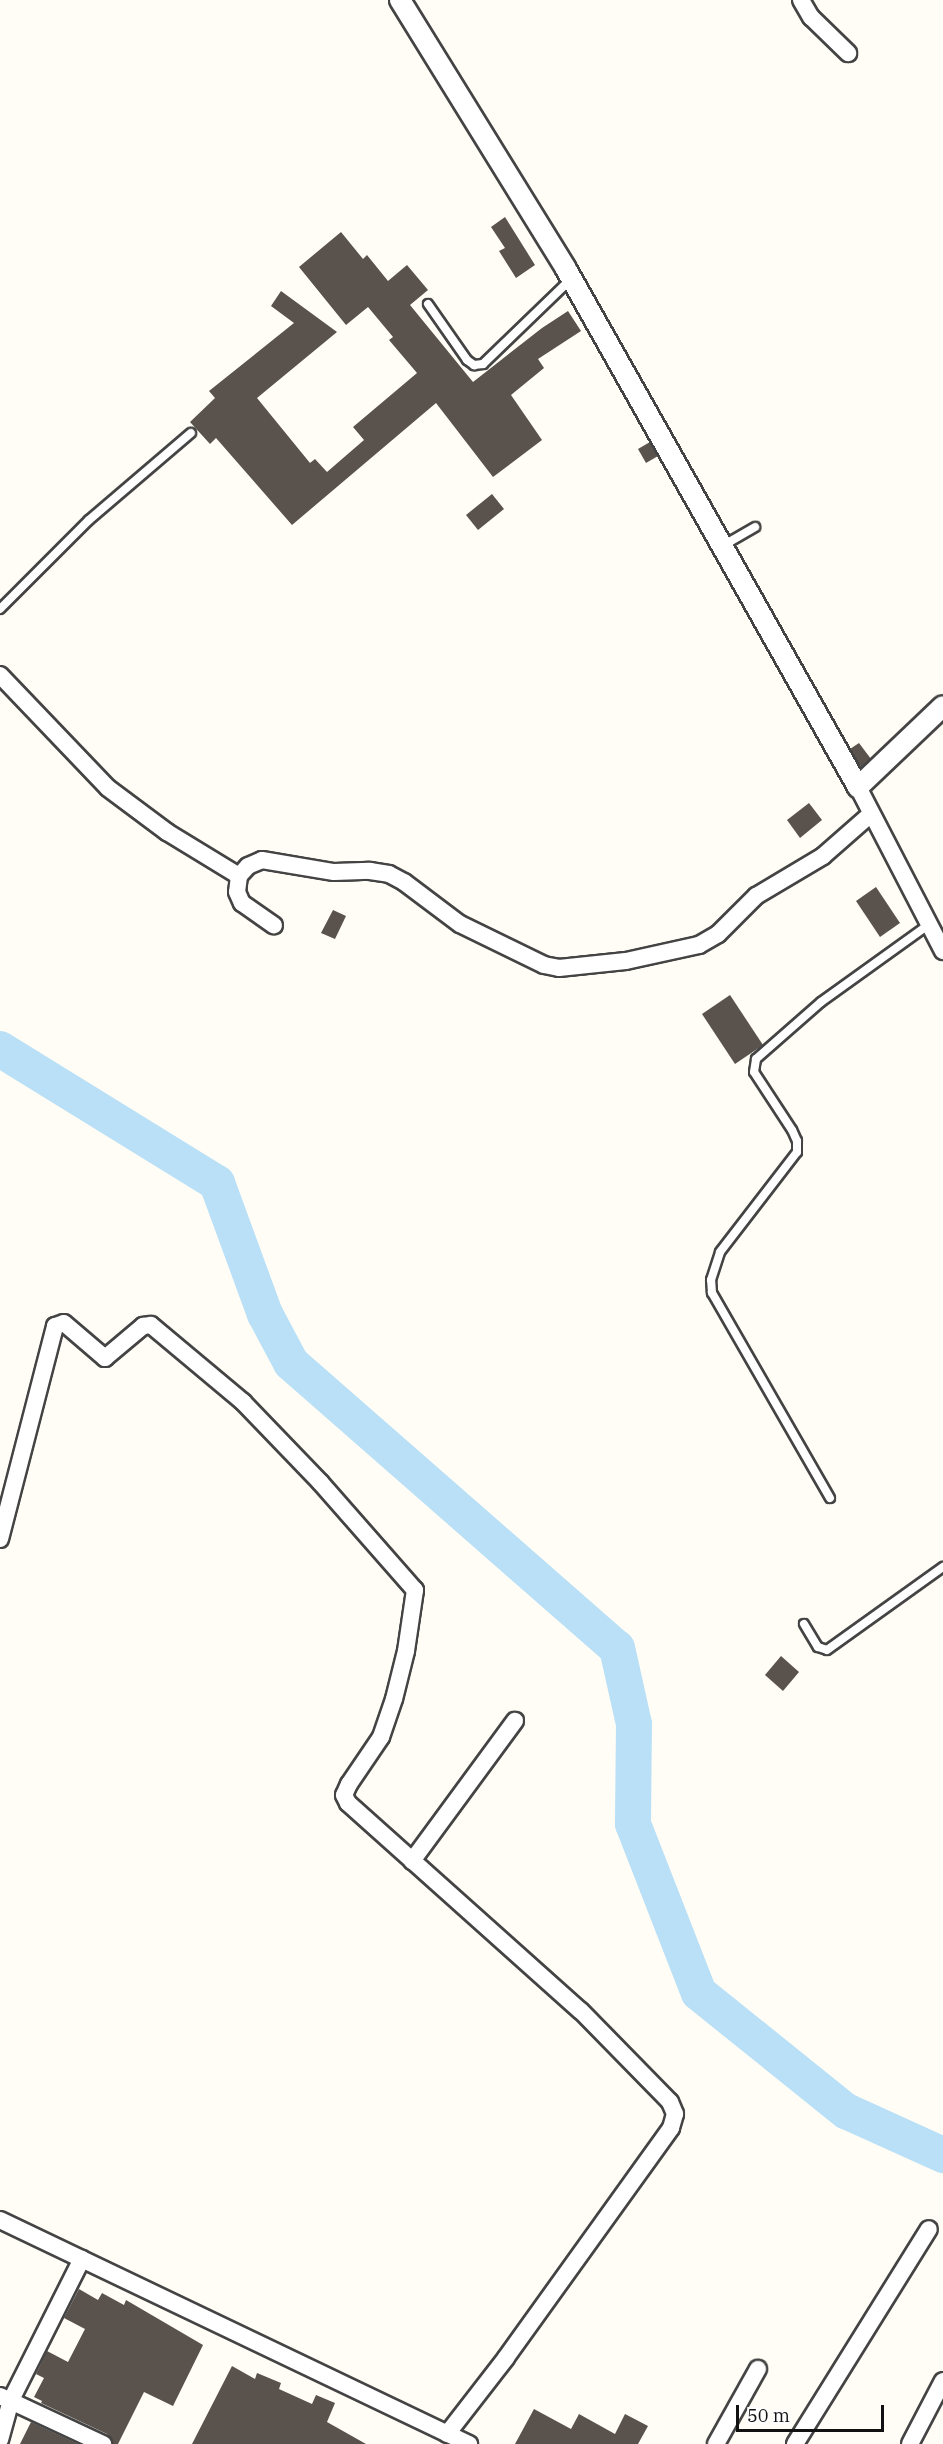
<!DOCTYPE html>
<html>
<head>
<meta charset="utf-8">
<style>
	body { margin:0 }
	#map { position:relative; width:943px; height:2444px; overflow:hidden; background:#fffdf5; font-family:"IBM Plex Serif",serif }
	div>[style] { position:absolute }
	.river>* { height:36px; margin:-18px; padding:0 18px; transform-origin:18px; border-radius:18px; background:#b9e0f7 }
	.building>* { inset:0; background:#5a524d }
	.roads { filter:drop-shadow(2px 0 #444) drop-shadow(-2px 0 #444) drop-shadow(0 2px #444) drop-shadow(0 -2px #444) }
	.service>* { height:8px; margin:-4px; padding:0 4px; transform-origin:4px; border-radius:4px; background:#fff }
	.minor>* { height:16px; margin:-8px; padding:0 8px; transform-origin:8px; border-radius:8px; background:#fff }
	.tertiary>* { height:20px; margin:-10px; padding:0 10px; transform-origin:10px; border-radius:10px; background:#fff }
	span { translate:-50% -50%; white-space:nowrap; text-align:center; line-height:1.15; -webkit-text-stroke:6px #fff; paint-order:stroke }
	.scale { position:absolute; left:736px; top:2405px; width:148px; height:27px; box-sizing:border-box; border:3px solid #111; border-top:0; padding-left:8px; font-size:18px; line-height:21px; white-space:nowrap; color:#111; -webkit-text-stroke:4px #fff; paint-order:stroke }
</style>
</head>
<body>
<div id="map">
	<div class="river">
		<i style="left:0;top:1049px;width:255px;rotate:31.7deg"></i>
		<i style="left:217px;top:1183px;width:140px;rotate:69.9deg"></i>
		<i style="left:265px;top:1314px;width:55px;rotate:62deg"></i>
		<i style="left:291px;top:1363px;width:433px;rotate:41.2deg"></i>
		<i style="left:617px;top:1648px;width:78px;rotate:77.4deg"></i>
		<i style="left:634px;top:1724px;width:100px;rotate:90.6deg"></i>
		<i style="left:633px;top:1824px;width:181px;rotate:68.7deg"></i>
		<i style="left:699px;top:1993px;width:189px;rotate:38.8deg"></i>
		<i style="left:846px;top:2111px;width:107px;rotate:24.4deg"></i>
	</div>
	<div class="building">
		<i style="clip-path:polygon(505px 217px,535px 265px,516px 278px,499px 251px,505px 248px,491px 227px)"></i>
		<i style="clip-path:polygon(341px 232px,363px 259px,367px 255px,388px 281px,407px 265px,428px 290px,410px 305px,473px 382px,542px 328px,568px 311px,581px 331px,538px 359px,544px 368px,511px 395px,542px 440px,493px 477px,436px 403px,292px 525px,216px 438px,210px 444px,190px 422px,215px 398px,209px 391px,294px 323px,271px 306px,281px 291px,337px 332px,257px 398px,310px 463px,315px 459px,327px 472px,364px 440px,353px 427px,417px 373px,389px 340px,393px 337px,368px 307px,346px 325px,299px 267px)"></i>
		<i style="clip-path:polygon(650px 442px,658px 456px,646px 463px,638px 449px)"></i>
		<i style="clip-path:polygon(492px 494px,504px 509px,478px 530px,466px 515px)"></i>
		<i style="clip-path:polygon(859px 743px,871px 759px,861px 767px,850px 749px)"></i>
		<i style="clip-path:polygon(809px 803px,822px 820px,800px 838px,787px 820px)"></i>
		<i style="clip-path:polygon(876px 887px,900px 923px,880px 937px,856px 901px)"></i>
		<i style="clip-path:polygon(333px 910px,346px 916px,335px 939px,321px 933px)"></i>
		<i style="clip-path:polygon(730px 995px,763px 1045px,735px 1064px,702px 1014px)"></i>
		<i style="clip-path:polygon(781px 1656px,799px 1672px,783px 1691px,765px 1675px)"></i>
		<i style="clip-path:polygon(79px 2289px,98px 2300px,102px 2293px,124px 2305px,126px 2300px,203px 2345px,173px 2406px,144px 2392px,118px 2444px,113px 2444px,107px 2434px,41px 2403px,42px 2401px,34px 2397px,44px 2378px,36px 2374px,47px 2351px,68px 2362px,85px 2329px,64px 2318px)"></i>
		<i style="clip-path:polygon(232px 2366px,255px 2379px,257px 2373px,281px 2383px,279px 2389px,312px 2404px,316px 2395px,335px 2403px,327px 2422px,366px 2444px,192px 2444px)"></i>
		<i style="clip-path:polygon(534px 2409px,571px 2429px,579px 2414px,615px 2434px,625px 2414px,648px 2426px,638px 2444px,515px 2444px)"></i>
		<i style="clip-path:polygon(31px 2422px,78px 2444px,20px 2444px)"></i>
	</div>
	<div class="roads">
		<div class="service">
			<i style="left:428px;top:304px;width:68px;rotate:55.1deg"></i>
			<i style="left:467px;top:360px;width:9px;rotate:36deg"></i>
			<i style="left:474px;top:365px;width:9px;rotate:-6deg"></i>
			<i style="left:483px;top:364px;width:122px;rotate:-44deg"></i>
			<i style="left:724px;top:545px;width:36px;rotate:-30deg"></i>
			<i style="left:0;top:609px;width:126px;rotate:-45deg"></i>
			<i style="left:89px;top:520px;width:134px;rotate:-40.5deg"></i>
			<i style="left:830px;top:1498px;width:237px;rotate:-119.9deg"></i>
			<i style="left:712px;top:1293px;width:13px;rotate:-94deg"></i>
			<i style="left:711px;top:1280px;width:29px;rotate:-72deg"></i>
			<i style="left:720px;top:1252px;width:126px;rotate:-52.4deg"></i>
			<i style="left:797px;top:1152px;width:11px;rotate:-90deg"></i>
			<i style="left:797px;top:1141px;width:12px;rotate:-114deg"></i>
			<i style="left:792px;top:1130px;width:69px;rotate:-123.2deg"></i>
			<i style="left:754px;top:1072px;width:13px;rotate:-81deg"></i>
			<i style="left:756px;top:1059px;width:86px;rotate:-41.2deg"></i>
			<i style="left:821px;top:1002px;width:132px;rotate:-35.7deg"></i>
			<i style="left:804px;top:1624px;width:27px;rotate:59deg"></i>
			<i style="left:818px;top:1647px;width:9px;rotate:18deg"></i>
			<i style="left:827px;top:1650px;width:143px;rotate:-35.6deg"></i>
		</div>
		<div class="minor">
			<i style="left:801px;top:0;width:20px;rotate:60deg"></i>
			<i style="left:811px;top:17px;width:52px;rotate:44.2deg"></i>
			<i style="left:0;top:675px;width:156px;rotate:46.3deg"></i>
			<i style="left:108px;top:788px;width:74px;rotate:36.7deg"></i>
			<i style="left:167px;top:832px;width:84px;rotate:31.4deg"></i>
			<i style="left:239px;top:876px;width:16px;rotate:97deg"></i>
			<i style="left:237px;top:892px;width:12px;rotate:66deg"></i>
			<i style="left:242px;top:903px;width:39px;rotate:35deg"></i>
			<i style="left:858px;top:787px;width:185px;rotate:62.6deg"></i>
			<i style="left:239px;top:876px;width:13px;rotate:-48deg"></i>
			<i style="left:248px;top:866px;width:15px;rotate:-23deg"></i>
			<i style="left:262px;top:860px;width:73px;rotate:9.5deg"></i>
			<i style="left:334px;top:872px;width:36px;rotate:-2deg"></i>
			<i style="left:370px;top:871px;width:19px;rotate:9deg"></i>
			<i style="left:389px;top:874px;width:17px;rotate:28deg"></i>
			<i style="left:404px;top:882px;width:70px;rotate:36.9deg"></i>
			<i style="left:460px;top:924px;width:93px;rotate:26deg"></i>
			<i style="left:544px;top:965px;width:15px;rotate:11deg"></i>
			<i style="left:559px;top:968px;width:67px;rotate:-6deg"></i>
			<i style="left:626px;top:961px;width:75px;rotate:-12.4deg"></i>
			<i style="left:699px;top:945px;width:22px;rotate:-30deg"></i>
			<i style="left:718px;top:934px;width:54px;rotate:-45deg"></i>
			<i style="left:756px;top:896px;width:78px;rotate:-30.8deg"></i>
			<i style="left:823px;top:856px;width:64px;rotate:-41.2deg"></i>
			<i style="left:0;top:1539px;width:220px;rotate:-75.5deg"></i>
			<i style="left:55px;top:1326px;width:9px;rotate:-18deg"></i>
			<i style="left:64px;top:1323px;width:54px;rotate:40.5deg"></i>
			<i style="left:105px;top:1358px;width:50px;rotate:-40.1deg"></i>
			<i style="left:143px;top:1326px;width:8px;rotate:-7deg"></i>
			<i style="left:151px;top:1325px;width:120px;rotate:39.9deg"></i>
			<i style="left:243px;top:1402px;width:111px;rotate:46.1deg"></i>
			<i style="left:320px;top:1482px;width:144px;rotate:48.7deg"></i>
			<i style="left:415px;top:1590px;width:62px;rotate:98.4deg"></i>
			<i style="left:406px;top:1651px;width:49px;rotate:104deg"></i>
			<i style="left:394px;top:1699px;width:40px;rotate:108.9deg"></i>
			<i style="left:381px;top:1737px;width:57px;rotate:124.2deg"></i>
			<i style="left:349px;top:1784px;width:12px;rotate:114deg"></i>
			<i style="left:344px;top:1795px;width:9px;rotate:63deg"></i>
			<i style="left:348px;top:1803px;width:312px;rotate:41.8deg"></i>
			<i style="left:581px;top:2011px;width:127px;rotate:45.6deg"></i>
			<i style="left:670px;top:2102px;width:13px;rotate:67deg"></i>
			<i style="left:675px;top:2114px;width:15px;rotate:106deg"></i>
			<i style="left:671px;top:2128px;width:283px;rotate:125.7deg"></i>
			<i style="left:506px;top:2358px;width:96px;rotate:127.8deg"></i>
			<i style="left:412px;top:1861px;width:174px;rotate:-53.7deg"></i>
			<i style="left:0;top:2220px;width:520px;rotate:25.53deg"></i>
			<i style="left:0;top:2396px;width:114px;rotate:25deg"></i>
			<i style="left:0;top:2440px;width:41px;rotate:-74.6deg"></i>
			<i style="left:11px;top:2400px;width:158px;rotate:-63.3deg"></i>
			<i style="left:716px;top:2444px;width:86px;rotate:-60.8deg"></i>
			<i style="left:795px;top:2444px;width:253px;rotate:-58.1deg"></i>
			<i style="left:910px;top:2444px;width:71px;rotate:-62.4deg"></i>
		</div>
		<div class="tertiary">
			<i style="left:400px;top:0;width:316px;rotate:58.3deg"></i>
			<i style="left:566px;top:269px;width:595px;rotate:60.59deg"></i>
			<i style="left:858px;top:787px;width:117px;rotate:-43.6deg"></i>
		</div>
	</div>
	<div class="scale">50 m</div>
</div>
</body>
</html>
